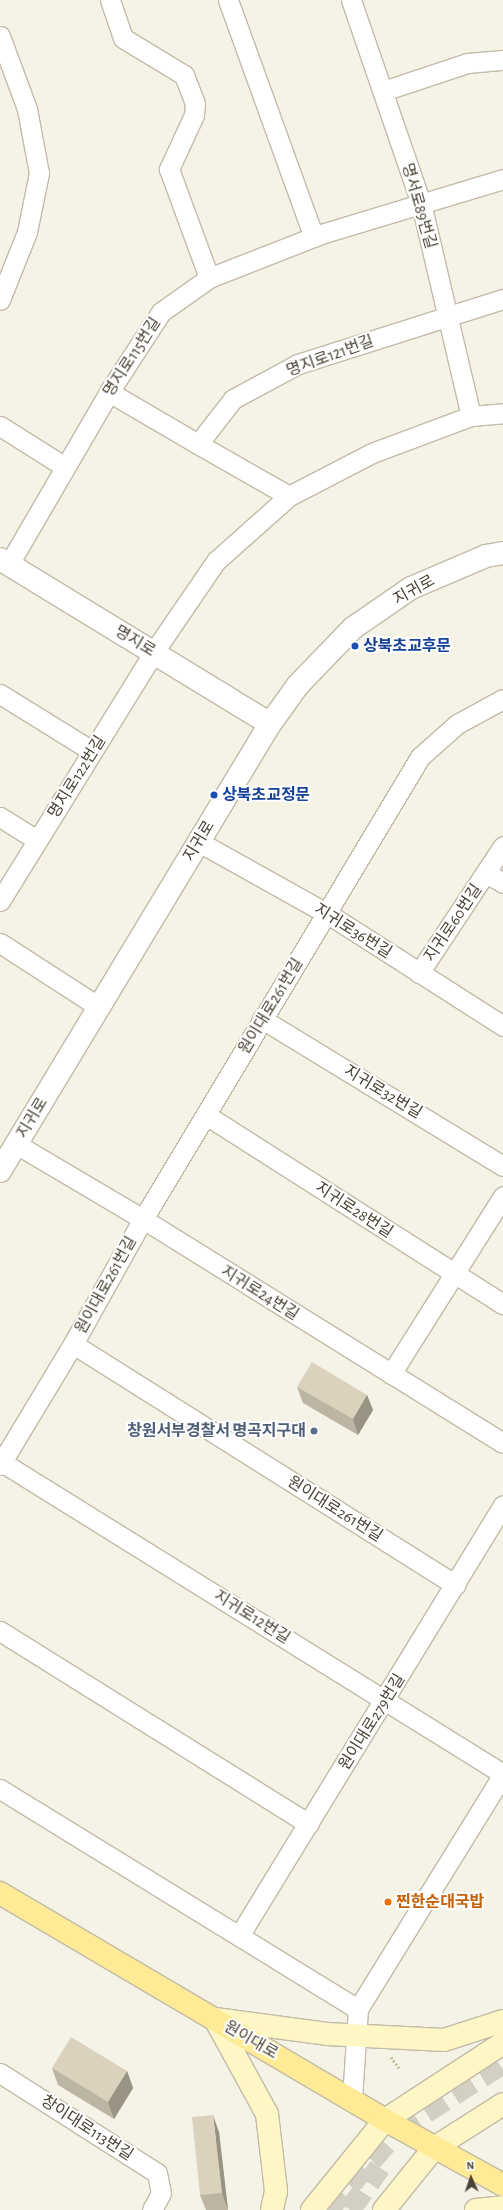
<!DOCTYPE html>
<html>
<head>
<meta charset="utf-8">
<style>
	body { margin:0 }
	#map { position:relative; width:503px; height:2210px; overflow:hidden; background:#f5f2e6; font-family:"Alegreya Sans","Noto Sans KR",sans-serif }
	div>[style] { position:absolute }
	.primary-tunnel>* { height:22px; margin-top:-11px; transform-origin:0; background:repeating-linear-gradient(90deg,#d3cfc3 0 22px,transparent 0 33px) }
	.path>* { height:2.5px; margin-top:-1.25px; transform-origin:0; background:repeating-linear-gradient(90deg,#c5b997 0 2px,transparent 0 4px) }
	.roads { filter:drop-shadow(1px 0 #c2bba8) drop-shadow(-1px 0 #c2bba8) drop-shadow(0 1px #c2bba8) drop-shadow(0 -1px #c2bba8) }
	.minor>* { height:19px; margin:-9.5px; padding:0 9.5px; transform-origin:9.5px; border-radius:9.5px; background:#fff }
	.tertiary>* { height:22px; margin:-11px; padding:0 11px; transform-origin:11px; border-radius:11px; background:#fff }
	.secondary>* { height:22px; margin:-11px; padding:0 11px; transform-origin:11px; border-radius:11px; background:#fff6c6 }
	.primary>* { height:22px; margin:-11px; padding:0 11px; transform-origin:11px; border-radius:11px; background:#ffea95 }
	.wall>* { inset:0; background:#bcb5a3 }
	.shaded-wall>* { inset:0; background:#999384 }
	.building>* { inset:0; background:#dbd2bd }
	.dots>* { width:11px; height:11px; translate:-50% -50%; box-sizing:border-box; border:2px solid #fff; border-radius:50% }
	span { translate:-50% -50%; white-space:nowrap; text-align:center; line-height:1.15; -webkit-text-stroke:4px #fff; paint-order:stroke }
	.street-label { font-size:16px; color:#494335 }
	.transit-label { font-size:16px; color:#164399; font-weight:700 }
	.left { translate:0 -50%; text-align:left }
	.service-label { font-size:16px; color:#4e5e75; font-weight:700 }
	.right { translate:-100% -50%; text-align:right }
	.food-label { font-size:16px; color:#c56008; font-weight:700 }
	.north { position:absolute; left:451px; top:2158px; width:40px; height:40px; -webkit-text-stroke:3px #fff; paint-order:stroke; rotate:357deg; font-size:11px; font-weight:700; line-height:16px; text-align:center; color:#494335 }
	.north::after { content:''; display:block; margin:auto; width:14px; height:18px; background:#494335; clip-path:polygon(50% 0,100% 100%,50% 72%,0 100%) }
</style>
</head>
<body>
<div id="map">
	<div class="primary-tunnel">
		<i style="left:328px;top:2210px;width:106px;rotate:-48.8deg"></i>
		<i style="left:398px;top:2130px;width:125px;rotate:-32.5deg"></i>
		<i style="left:350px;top:2210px;width:52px;rotate:-55.1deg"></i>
	</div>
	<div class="path">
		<i style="left:391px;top:2057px;width:15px;rotate:53deg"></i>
	</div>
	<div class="roads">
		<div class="minor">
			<i style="left:110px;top:0;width:40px;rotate:71.1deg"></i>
			<i style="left:123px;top:38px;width:71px;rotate:31.2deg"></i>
			<i style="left:184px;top:75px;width:30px;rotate:69deg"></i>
			<i style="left:195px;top:103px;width:12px;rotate:95deg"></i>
			<i style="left:194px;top:115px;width:60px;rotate:114.8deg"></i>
			<i style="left:169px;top:169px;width:116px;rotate:69.8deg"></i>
			<i style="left:228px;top:0;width:252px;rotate:70.1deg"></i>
			<i style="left:351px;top:0;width:215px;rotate:71deg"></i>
			<i style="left:421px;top:203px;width:219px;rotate:76.8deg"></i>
			<i style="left:0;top:36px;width:78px;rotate:69.7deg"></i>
			<i style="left:27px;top:109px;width:65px;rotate:79.4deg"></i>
			<i style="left:39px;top:173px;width:60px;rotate:101.5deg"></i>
			<i style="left:27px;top:232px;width:73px;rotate:111.7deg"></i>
			<i style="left:383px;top:91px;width:89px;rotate:-18.4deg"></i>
			<i style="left:467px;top:63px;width:36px;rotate:-5deg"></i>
			<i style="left:109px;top:392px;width:103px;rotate:30.3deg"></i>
			<i style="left:0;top:426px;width:77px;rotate:32.2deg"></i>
			<i style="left:289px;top:496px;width:105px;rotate:-150.3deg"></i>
			<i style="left:198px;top:444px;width:57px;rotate:-52.1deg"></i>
			<i style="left:233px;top:399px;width:74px;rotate:-28.3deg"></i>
			<i style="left:298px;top:364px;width:215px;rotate:-17.6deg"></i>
			<i style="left:9px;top:564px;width:199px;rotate:-59.8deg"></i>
			<i style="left:109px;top:392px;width:95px;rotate:-57deg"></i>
			<i style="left:161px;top:312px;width:59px;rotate:-35.3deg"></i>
			<i style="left:209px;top:278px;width:120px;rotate:-21.4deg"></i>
			<i style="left:321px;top:234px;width:190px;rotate:-16.8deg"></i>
			<i style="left:0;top:694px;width:108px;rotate:31.8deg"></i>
			<i style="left:0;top:817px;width:44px;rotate:31.9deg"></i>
			<i style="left:199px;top:842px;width:148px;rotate:29.2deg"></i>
			<i style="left:328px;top:914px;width:208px;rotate:32.6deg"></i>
			<i style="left:486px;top:873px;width:20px;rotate:30deg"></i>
			<i style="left:0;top:901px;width:291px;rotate:-58.3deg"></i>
			<i style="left:153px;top:653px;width:112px;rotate:-55.6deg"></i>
			<i style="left:216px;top:561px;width:98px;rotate:-41.7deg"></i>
			<i style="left:289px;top:496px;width:93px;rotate:-27.4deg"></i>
			<i style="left:372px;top:453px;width:106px;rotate:-20.5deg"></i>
			<i style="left:471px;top:416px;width:32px;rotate:-5deg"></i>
			<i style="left:0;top:943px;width:118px;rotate:32.9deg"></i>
			<i style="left:419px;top:973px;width:152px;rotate:-56.5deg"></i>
			<i style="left:262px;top:1019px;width:282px;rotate:31.4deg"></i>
			<i style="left:206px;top:1115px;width:352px;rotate:32.5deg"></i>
			<i style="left:16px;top:1144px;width:147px;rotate:30.6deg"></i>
			<i style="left:143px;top:1219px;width:424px;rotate:31.9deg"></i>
			<i style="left:73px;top:1344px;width:452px;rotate:32.2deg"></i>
			<i style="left:391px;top:1374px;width:210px;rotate:-57.8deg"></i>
			<i style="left:0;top:1461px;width:592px;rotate:31.89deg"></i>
			<i style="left:0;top:1465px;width:141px;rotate:-58.9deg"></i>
			<i style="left:73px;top:1344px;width:143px;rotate:-60.8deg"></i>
			<i style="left:143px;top:1219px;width:539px;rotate:-59.05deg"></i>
			<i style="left:420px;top:757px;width:50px;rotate:-41.7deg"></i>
			<i style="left:457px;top:724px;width:52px;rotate:-28.5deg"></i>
			<i style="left:0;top:1631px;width:364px;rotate:32deg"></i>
			<i style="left:0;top:1789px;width:420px;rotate:31.6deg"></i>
			<i style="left:239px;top:1936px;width:505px;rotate:-58.51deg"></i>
			<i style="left:0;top:2073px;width:186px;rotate:32.5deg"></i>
			<i style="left:157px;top:2173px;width:20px;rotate:79deg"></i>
			<i style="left:161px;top:2193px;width:19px;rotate:118deg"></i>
			<i style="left:352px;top:2099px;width:90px;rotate:-86.2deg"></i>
			<i style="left:358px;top:2009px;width:276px;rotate:-58.3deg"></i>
		</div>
		<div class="tertiary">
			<i style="left:0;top:559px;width:316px;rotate:31.4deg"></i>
			<i style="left:0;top:1171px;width:522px;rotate:-58.87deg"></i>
			<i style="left:270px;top:724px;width:48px;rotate:-54.3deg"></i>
			<i style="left:298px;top:685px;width:79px;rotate:-46deg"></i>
			<i style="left:353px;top:628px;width:70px;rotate:-34.6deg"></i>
			<i style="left:411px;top:588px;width:82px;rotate:-23.1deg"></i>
			<i style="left:486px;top:556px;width:17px;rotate:-10deg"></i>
		</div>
		<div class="secondary">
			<i style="left:215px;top:2019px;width:113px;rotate:7.6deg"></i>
			<i style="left:327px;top:2034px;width:117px;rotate:2.9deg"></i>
			<i style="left:444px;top:2040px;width:62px;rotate:-17.9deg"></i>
			<i style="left:215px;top:2019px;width:108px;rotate:61.3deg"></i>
			<i style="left:267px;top:2114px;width:78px;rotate:83.3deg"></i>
			<i style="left:276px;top:2191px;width:19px;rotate:102deg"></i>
			<i style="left:312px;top:2210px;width:116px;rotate:-51deg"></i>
			<i style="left:385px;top:2120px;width:141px;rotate:-33.1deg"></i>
			<i style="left:384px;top:2210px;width:80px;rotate:-51.1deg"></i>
			<i style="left:434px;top:2148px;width:82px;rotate:-32.5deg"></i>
			<i style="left:476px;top:2210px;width:27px;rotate:-6deg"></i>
		</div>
		<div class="primary">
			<i style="left:0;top:1893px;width:447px;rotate:30.5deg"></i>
			<i style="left:385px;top:2120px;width:135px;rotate:28.8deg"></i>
		</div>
	</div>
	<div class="wall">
		<i style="clip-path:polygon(297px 1387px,367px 1395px,373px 1410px,358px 1435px,303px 1403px)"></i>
		<i style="clip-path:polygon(52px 2068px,127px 2071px,133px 2088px,114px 2119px,58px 2085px)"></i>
		<i style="clip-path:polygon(219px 2132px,228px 2210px,206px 2210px,200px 2195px)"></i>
	</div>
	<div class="shaded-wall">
		<i style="clip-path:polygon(367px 1395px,373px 1410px,358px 1435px,353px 1419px)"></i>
		<i style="clip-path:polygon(127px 2071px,133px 2088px,114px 2119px,108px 2102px)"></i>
		<i style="clip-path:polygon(213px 2115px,219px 2132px,228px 2210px,222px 2193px)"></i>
	</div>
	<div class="building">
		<i style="clip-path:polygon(312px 1362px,367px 1395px,353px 1419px,297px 1387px)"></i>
		<i style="clip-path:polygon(71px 2037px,127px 2071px,108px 2102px,52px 2068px)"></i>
		<i style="clip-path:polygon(213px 2115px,222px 2193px,200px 2195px,192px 2117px)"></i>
	</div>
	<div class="dots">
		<i style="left:355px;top:646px;background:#1a4fb4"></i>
		<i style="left:214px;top:795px;background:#1a4fb4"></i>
		<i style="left:314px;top:1431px;background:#5c6f8a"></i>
		<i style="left:388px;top:1902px;background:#e8710a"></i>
	</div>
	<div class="street-label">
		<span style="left:419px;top:206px;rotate:74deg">명서로89번길</span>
		<span style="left:330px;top:356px;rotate:-20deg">명지로121번길</span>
		<span style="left:132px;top:357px;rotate:-57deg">명지로115번길</span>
		<span style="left:414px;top:590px;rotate:-29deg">지귀로</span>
		<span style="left:135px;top:641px;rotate:31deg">명지로</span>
		<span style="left:77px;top:777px;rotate:-58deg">명지로122번길</span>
		<span style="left:199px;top:841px;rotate:-59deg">지귀로</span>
		<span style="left:453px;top:923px;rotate:-56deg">지귀로60번길</span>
		<span style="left:353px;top:931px;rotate:32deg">지귀로36번길</span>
		<span style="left:271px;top:1006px;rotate:-59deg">원이대로261번길</span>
		<span style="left:383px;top:1092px;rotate:31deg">지귀로32번길</span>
		<span style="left:32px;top:1118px;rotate:-59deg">지귀로</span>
		<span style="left:354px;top:1210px;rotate:33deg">지귀로28번길</span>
		<span style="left:106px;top:1285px;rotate:-61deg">원이대로261번길</span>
		<span style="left:260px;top:1293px;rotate:32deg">지귀로24번길</span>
		<span style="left:335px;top:1509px;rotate:32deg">원이대로261번길</span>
		<span style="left:252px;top:1617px;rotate:32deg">지귀로12번길</span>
		<span style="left:372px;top:1722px;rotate:-58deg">원이대로279번길</span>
		<span style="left:251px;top:2040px;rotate:30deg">원이대로</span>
		<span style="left:87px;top:2128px;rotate:33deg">창이대로113번길</span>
	</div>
	<div class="transit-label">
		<span class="left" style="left:363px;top:646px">상북초교후문</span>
		<span class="left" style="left:222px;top:795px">상북초교정문</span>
	</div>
	<div class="service-label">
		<span class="right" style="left:306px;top:1431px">창원서부경찰서 명곡지구대</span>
	</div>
	<div class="food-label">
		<span class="left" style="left:396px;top:1902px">찐한순대국밥</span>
	</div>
	<div class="north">N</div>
</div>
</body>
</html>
